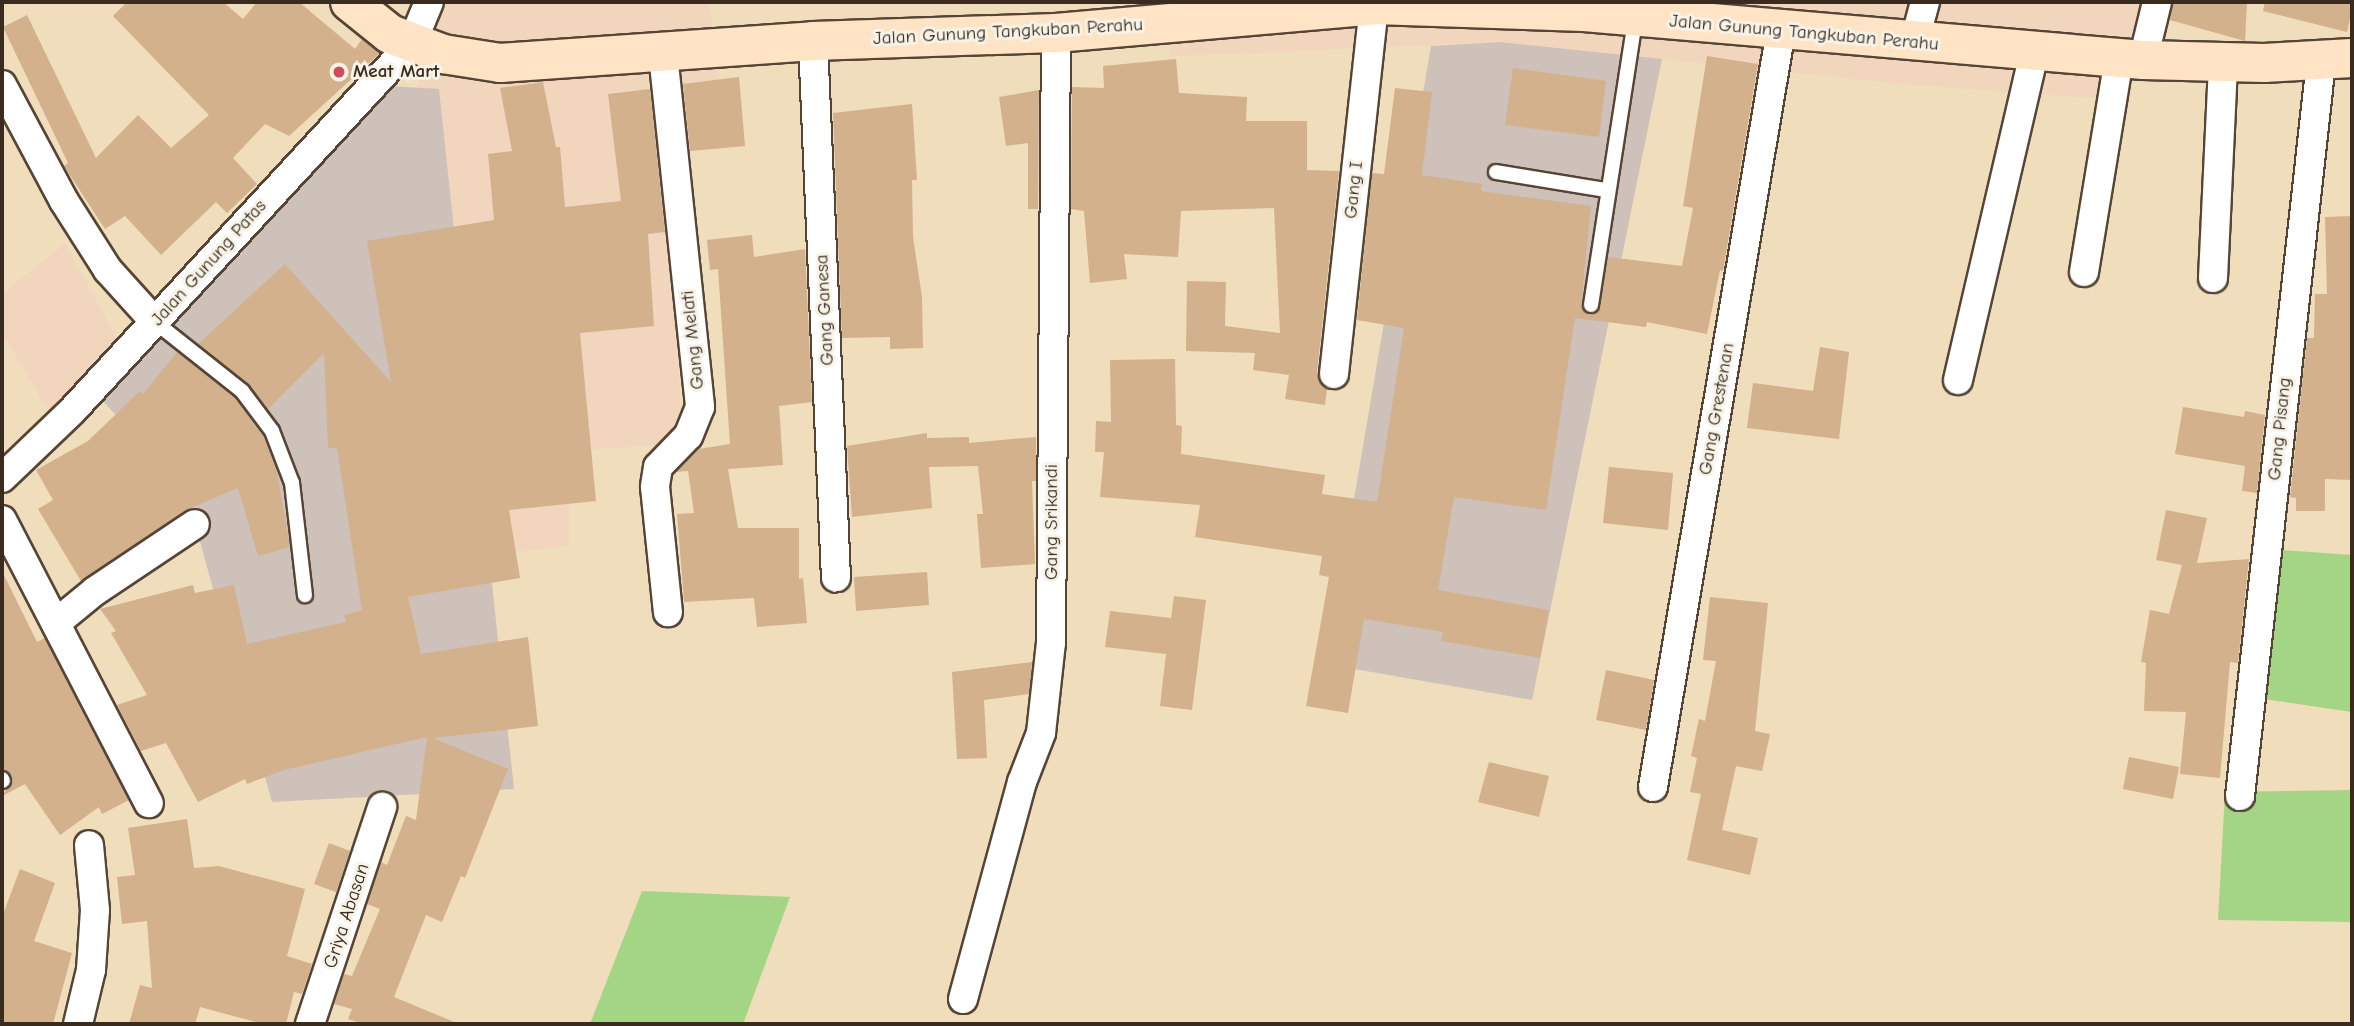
<!DOCTYPE html>
<html>
<head>
<meta charset="utf-8">
<style>
	body { margin:0 }
	#map { position:relative; width:2354px; height:1026px; overflow:hidden; background:#efddbb; font-family:"Comic Neue",sans-serif }
	div>[style] { position:absolute }
	.built>* { inset:0; background:#f1d5bd }
	.industrial>* { inset:0; background:#cec1ba }
	.green>* { inset:0; background:#a4d584 }
	.building>* { inset:0; background:#d2b18c }
	.roads { filter:drop-shadow(2px 0 #564536) drop-shadow(-2px 0 #564536) drop-shadow(0 2px #564536) drop-shadow(0 -2px #564536) }
	.lane>* { height:14px; margin:-7px; padding:0 7px; transform-origin:7px; border-radius:7px; background:#fff }
	.street>* { height:28px; margin:-14px; padding:0 14px; transform-origin:14px; border-radius:14px; background:#fff }
	.secondary>* { height:38px; margin:-19px; padding:0 19px; transform-origin:19px; border-radius:19px; background:#fee4c5 }
	.dots>* { width:19px; height:19px; translate:-50% -50%; box-sizing:border-box; border:4px solid #f7f3e8; border-radius:50% }
	span { translate:-50% -50%; white-space:nowrap; text-align:center; line-height:1.15; -webkit-text-stroke:6px #f7f3e8; paint-order:stroke }
	.street-label { font-size:19px; color:#3b2a1e }
	.poi-label { font-size:19px; color:#3b2a1e; font-weight:700 }
	.left { translate:0 -50%; text-align:left }
	.frame { position:absolute; inset:0; border:4px solid #3b2a1e; pointer-events:none }
</style>
</head>
<body>
<div id="map">
	<div class="built">
		<i style="clip-path:polygon(421px 2px,709px 2px,720px 86px,660px 87px,683px 443px,569px 451px,569px 545px,489px 555px,439px 90px,419px 88px)"></i>
		<i style="clip-path:polygon(1178px 2px,2144px 2px,2120px 100px,1894px 83px,1500px 42px,1169px 56px)"></i>
		<i style="clip-path:polygon(65px 243px,131px 364px,63px 435px,2px 333px,2px 294px)"></i>
	</div>
	<div class="industrial">
		<i style="clip-path:polygon(1500px 42px,1662px 59px,1532px 700px,1326px 664px,1431px 46px)"></i>
		<i style="clip-path:polygon(374px 85px,439px 89px,514px 789px,272px 802px,186px 491px,101px 399px)"></i>
	</div>
	<div class="green">
		<i style="clip-path:polygon(2255px 548px,2352px 555px,2352px 712px,2236px 695px)"></i>
		<i style="clip-path:polygon(2352px 790px,2352px 922px,2218px 920px,2225px 792px)"></i>
		<i style="clip-path:polygon(642px 891px,790px 897px,743px 1024px,590px 1024px)"></i>
	</div>
	<div class="building">
		<i style="clip-path:polygon(127px 2px,223px 2px,243px 19px,257px 2px,299px 2px,355px 49px,362px 39px,380px 53px,289px 136px,265px 124px,233px 158px,257px 184px,227px 213px,216px 202px,161px 255px,125px 216px,105px 229px,64px 166px,68px 163px,3px 27px,27px 15px,96px 158px,138px 115px,171px 148px,209px 115px,113px 16px)"></i>
		<i style="clip-path:polygon(2173px 2px,2247px 2px,2245px 41px,2170px 20px)"></i>
		<i style="clip-path:polygon(2265px 2px,2352px 2px,2352px 10px,2347px 32px,2263px 11px)"></i>
		<i style="clip-path:polygon(1707px 56px,1758px 64px,1723px 271px,1720px 270px,1707px 334px,1647px 322px,1646px 327px,1575px 318px,1546px 510px,1454px 497px,1438px 590px,1549px 610px,1540px 658px,1441px 641px,1443px 632px,1364px 619px,1348px 713px,1306px 706px,1329px 577px,1319px 575px,1322px 556px,1195px 537px,1200px 505px,1100px 497px,1104px 452px,1095px 452px,1096px 421px,1111px 422px,1110px 360px,1175px 359px,1176px 425px,1182px 426px,1181px 454px,1325px 475px,1322px 494px,1377px 502px,1404px 328px,1357px 320px,1372px 173px,1384px 174px,1395px 88px,1432px 92px,1422px 175px,1482px 184px,1481px 191px,1591px 206px,1581px 304px,1590px 315px,1600px 307px,1608px 257px,1682px 266px,1693px 208px,1683px 206px)"></i>
		<i style="clip-path:polygon(1176px 59px,1179px 93px,1247px 97px,1246px 121px,1307px 121px,1307px 170px,1339px 171px,1317px 372px,1327px 389px,1325px 405px,1285px 399px,1289px 375px,1253px 370px,1255px 353px,1186px 351px,1187px 281px,1226px 282px,1225px 326px,1280px 333px,1274px 208px,1181px 211px,1178px 257px,1124px 254px,1127px 279px,1090px 283px,1084px 211px,1071px 209px,1072px 87px,1104px 88px,1103px 66px)"></i>
		<i style="clip-path:polygon(1513px 68px,1606px 81px,1599px 137px,1505px 125px)"></i>
		<i style="clip-path:polygon(739px 77px,745px 146px,690px 151px,683px 84px)"></i>
		<i style="clip-path:polygon(543px 82px,556px 147px,560px 147px,565px 207px,621px 201px,608px 94px,650px 89px,665px 232px,648px 234px,654px 326px,580px 333px,596px 501px,509px 510px,520px 578px,408px 597px,421px 654px,528px 637px,538px 726px,433px 738px,508px 769px,465px 878px,461px 876px,442px 922px,426px 915px,394px 997px,459px 1024px,363px 1024px,348px 1019px,352px 1009px,334px 1004px,344px 974px,352px 976px,380px 909px,367px 904px,381px 862px,387px 865px,406px 816px,416px 820px,427px 737px,284px 770px,247px 784px,245px 779px,198px 802px,166px 743px,141px 751px,117px 705px,147px 695px,111px 633px,116px 631px,100px 609px,193px 585px,195px 593px,234px 585px,247px 644px,346px 622px,344px 615px,362px 610px,337px 448px,328px 448px,324px 353px,268px 409px,248px 384px,198px 344px,285px 264px,391px 382px,367px 241px,494px 220px,488px 154px,512px 151px,500px 88px)"></i>
		<i style="clip-path:polygon(1039px 90px,1038px 209px,1028px 209px,1028px 143px,1006px 146px,999px 97px)"></i>
		<i style="clip-path:polygon(912px 104px,917px 180px,912px 180px,913px 237px,922px 297px,923px 348px,890px 349px,890px 337px,842px 338px,833px 113px)"></i>
		<i style="clip-path:polygon(2352px 216px,2352px 480px,2325px 479px,2325px 511px,2296px 511px,2296px 498px,2290px 497px,2307px 338px,2314px 338px,2315px 294px,2327px 294px,2325px 217px)"></i>
		<i style="clip-path:polygon(752px 235px,754px 257px,805px 249px,812px 402px,779px 406px,783px 465px,728px 469px,738px 528px,799px 528px,799px 579px,803px 578px,807px 623px,757px 627px,754px 598px,684px 602px,677px 514px,694px 513px,688px 471px,676px 472px,699px 449px,730px 444px,718px 269px,710px 270px,707px 240px)"></i>
		<i style="clip-path:polygon(1820px 347px,1849px 352px,1839px 439px,1747px 428px,1753px 383px,1813px 391px)"></i>
		<i style="clip-path:polygon(177px 352px,235px 398px,263px 436px,276px 467px,290px 547px,258px 556px,238px 488px,186px 510px,81px 581px,38px 509px,53px 500px,36px 470px,88px 441px,140px 391px,143px 394px)"></i>
		<i style="clip-path:polygon(2183px 407px,2244px 417px,2245px 411px,2265px 415px,2257px 493px,2242px 491px,2245px 466px,2175px 454px)"></i>
		<i style="clip-path:polygon(927px 433px,927px 438px,969px 437px,969px 443px,1036px 437px,1036px 481px,1032px 481px,1035px 564px,981px 568px,977px 514px,983px 514px,978px 466px,929px 467px,932px 508px,852px 517px,847px 446px)"></i>
		<i style="clip-path:polygon(1609px 467px,1673px 473px,1668px 530px,1603px 523px)"></i>
		<i style="clip-path:polygon(2166px 510px,2207px 518px,2197px 563px,2249px 559px,2238px 663px,2230px 662px,2220px 778px,2180px 774px,2186px 712px,2144px 711px,2146px 663px,2141px 662px,2150px 610px,2169px 614px,2182px 565px,2156px 560px)"></i>
		<i style="clip-path:polygon(2px 571px,37px 642px,45px 638px,129px 800px,102px 814px,99px 807px,60px 835px,25px 784px,2px 796px,13px 781px,2px 769px)"></i>
		<i style="clip-path:polygon(927px 572px,929px 605px,856px 611px,854px 577px)"></i>
		<i style="clip-path:polygon(1174px 596px,1206px 600px,1192px 710px,1160px 706px,1166px 654px,1105px 647px,1110px 611px,1171px 618px)"></i>
		<i style="clip-path:polygon(1710px 597px,1768px 603px,1755px 731px,1770px 734px,1762px 771px,1736px 766px,1722px 830px,1758px 838px,1750px 875px,1687px 860px,1701px 794px,1690px 792px,1697px 758px,1691px 756px,1699px 719px,1705px 721px,1716px 661px,1703px 660px)"></i>
		<i style="clip-path:polygon(1032px 662px,1029px 694px,984px 700px,987px 758px,957px 759px,952px 672px)"></i>
		<i style="clip-path:polygon(1606px 670px,1654px 680px,1646px 730px,1596px 720px)"></i>
		<i style="clip-path:polygon(2129px 757px,2179px 767px,2173px 799px,2123px 789px)"></i>
		<i style="clip-path:polygon(1489px 762px,1549px 776px,1539px 817px,1478px 802px)"></i>
		<i style="clip-path:polygon(187px 819px,194px 868px,219px 866px,305px 889px,287px 956px,312px 964px,302px 994px,294px 992px,286px 1024px,263px 1024px,200px 1007px,195px 1024px,129px 1024px,140px 985px,152px 988px,147px 921px,122px 924px,117px 877px,135px 875px,128px 828px)"></i>
		<i style="clip-path:polygon(329px 843px,350px 851px,336px 892px,314px 884px)"></i>
		<i style="clip-path:polygon(20px 869px,55px 883px,34px 941px,72px 953px,53px 1024px,2px 1024px,2px 917px)"></i>
	</div>
	<div class="roads">
		<div class="lane">
			<i style="left:1496px;top:172px;width:111px;rotate:9.3deg"></i>
			<i style="left:1591px;top:305px;width:288px;rotate:-81.2deg"></i>
			<i style="left:155px;top:322px;width:111px;rotate:38.4deg"></i>
			<i style="left:242px;top:391px;width:50px;rotate:53.1deg"></i>
			<i style="left:272px;top:431px;width:56px;rotate:69deg"></i>
			<i style="left:292px;top:483px;width:113px;rotate:83.4deg"></i>
			<i style="left:2px;top:779px;width:2px;rotate:63deg"></i>
		</div>
		<div class="street">
			<i style="left:813px;top:41px;width:537px;rotate:87.55deg"></i>
			<i style="left:1914px;top:43px;width:42px;rotate:-75deg"></i>
			<i style="left:663px;top:54px;width:355px;rotate:84deg"></i>
			<i style="left:700px;top:407px;width:31px;rotate:112deg"></i>
			<i style="left:688px;top:436px;width:43px;rotate:134.1deg"></i>
			<i style="left:658px;top:467px;width:20px;rotate:99deg"></i>
			<i style="left:655px;top:487px;width:126px;rotate:84.1deg"></i>
			<i style="left:2143px;top:60px;width:60px;rotate:-76.4deg"></i>
			<i style="left:2px;top:85px;width:132px;rotate:61.9deg"></i>
			<i style="left:64px;top:201px;width:82px;rotate:57.5deg"></i>
			<i style="left:108px;top:270px;width:70px;rotate:47.9deg"></i>
			<i style="left:2084px;top:272px;width:216px;rotate:-80.7deg"></i>
			<i style="left:2213px;top:278px;width:216px;rotate:-87.3deg"></i>
			<i style="left:1334px;top:374px;width:371px;rotate:-83.8deg"></i>
			<i style="left:1958px;top:380px;width:336px;rotate:-76.9deg"></i>
			<i style="left:2px;top:478px;width:97px;rotate:-43.7deg"></i>
			<i style="left:72px;top:411px;width:501px;rotate:-47.26deg"></i>
			<i style="left:412px;top:43px;width:44px;rotate:-67.5deg"></i>
			<i style="left:2px;top:520px;width:319px;rotate:62.6deg"></i>
			<i style="left:56px;top:623px;width:50px;rotate:-39.4deg"></i>
			<i style="left:95px;top:591px;width:120px;rotate:-33.8deg"></i>
			<i style="left:1653px;top:787px;width:768px;rotate:-80.4deg"></i>
			<i style="left:2240px;top:796px;width:738px;rotate:-83.7deg"></i>
			<i style="left:963px;top:999px;width:225px;rotate:-74.8deg"></i>
			<i style="left:1022px;top:782px;width:53px;rotate:-68.8deg"></i>
			<i style="left:1041px;top:733px;width:91px;rotate:-83.7deg"></i>
			<i style="left:1051px;top:643px;width:610px;rotate:-89.53deg"></i>
			<i style="left:78px;top:1024px;width:56px;rotate:-76.5deg"></i>
			<i style="left:91px;top:970px;width:60px;rotate:-86.2deg"></i>
			<i style="left:95px;top:910px;width:65px;rotate:-95.3deg"></i>
			<i style="left:310px;top:1024px;width:229px;rotate:-71.6deg"></i>
		</div>
		<div class="secondary">
			<i style="left:350px;top:2px;width:51px;rotate:38.7deg"></i>
			<i style="left:390px;top:34px;width:57px;rotate:20.7deg"></i>
			<i style="left:443px;top:54px;width:58px;rotate:9deg"></i>
			<i style="left:500px;top:63px;width:314px;rotate:-4deg"></i>
			<i style="left:813px;top:41px;width:243px;rotate:-1.9deg"></i>
			<i style="left:1056px;top:33px;width:319px;rotate:-5deg"></i>
			<i style="left:1374px;top:5px;width:210px;rotate:1.9deg"></i>
			<i style="left:1584px;top:12px;width:561px;rotate:4.91deg"></i>
			<i style="left:2143px;top:60px;width:121px;rotate:1.4deg"></i>
			<i style="left:2264px;top:63px;width:88px;rotate:-3.3deg"></i>
		</div>
	</div>
	<div class="dots">
		<i style="left:339px;top:72px;background:#d1495b"></i>
	</div>
	<div class="street-label">
		<span style="left:1008px;top:32px;rotate:-3deg">Jalan Gunung Tangkuban Perahu</span>
		<span style="left:1804px;top:33px;rotate:5deg">Jalan Gunung Tangkuban Perahu</span>
		<span style="left:1354px;top:190px;rotate:-84deg">Gang I</span>
		<span style="left:209px;top:263px;rotate:-48deg">Jalan Gunung Patas</span>
		<span style="left:825px;top:310px;rotate:-93deg">Gang Ganesa</span>
		<span style="left:693px;top:340px;rotate:-96deg">Gang Melati</span>
		<span style="left:1717px;top:409px;rotate:-80deg">Gang Grestenan</span>
		<span style="left:2280px;top:429px;rotate:-84deg">Gang Pisang</span>
		<span style="left:1052px;top:522px;rotate:-90deg">Gang Srikandi</span>
		<span style="left:347px;top:916px;rotate:-72deg">Griya Abasan</span>
	</div>
	<div class="poi-label">
		<span class="left" style="left:353px;top:72px">Meat Mart</span>
	</div>
	<div class="frame"></div>
</div>
</body>
</html>
